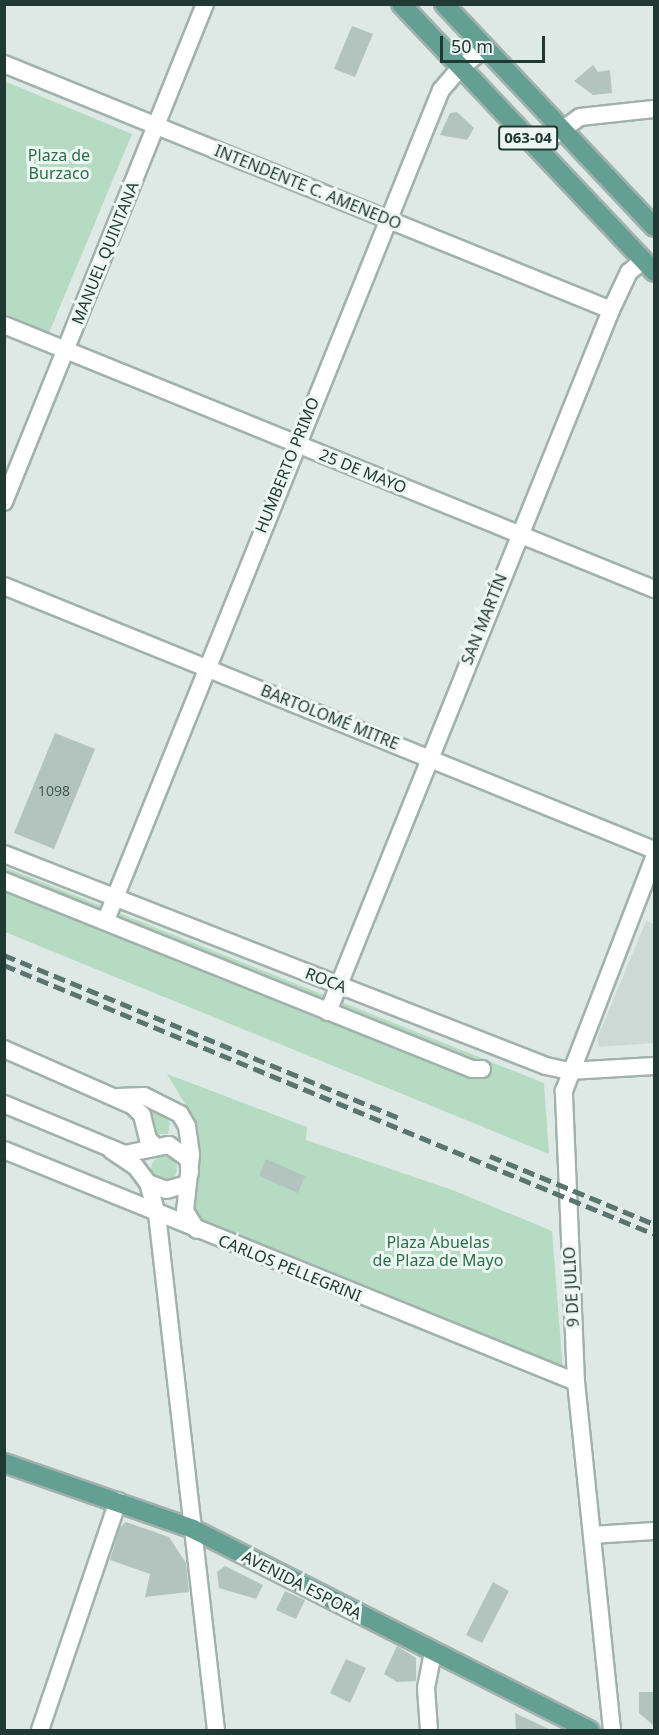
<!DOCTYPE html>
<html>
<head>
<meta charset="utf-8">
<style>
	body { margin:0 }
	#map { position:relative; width:659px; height:1735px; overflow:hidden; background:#dee9e5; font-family:"Noto Sans",sans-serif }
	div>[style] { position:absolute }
	.built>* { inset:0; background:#ccd9d4 }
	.green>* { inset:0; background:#b6dbc3 }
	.round { border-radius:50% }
	.building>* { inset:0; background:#b3c4be }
	.roads { filter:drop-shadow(2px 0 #a1b1ac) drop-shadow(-2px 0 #a1b1ac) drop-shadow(0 2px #a1b1ac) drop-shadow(0 -2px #a1b1ac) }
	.minor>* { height:16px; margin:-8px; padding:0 8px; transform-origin:8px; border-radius:8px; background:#fff }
	.major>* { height:18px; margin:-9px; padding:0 9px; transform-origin:9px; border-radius:9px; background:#639f93 }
	.rail>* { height:4.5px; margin-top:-2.25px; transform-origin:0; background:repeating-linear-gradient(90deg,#5a756f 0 12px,transparent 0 18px) }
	span { translate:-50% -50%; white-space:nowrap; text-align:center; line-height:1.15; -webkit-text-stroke:6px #eef6f3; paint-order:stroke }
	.number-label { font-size:14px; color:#455c56 }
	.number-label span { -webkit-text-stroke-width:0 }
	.shield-label span { padding:2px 4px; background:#eef6f3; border:2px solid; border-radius:4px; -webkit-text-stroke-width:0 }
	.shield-label { font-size:15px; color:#203933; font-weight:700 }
	.park-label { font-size:16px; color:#2b6f49 }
	.street-label { font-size:16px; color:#203933 }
	.frame { position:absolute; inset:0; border:6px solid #203933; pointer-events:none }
	.scale { position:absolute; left:440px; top:36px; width:105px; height:27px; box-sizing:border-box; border:3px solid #203933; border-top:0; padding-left:8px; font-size:18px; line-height:21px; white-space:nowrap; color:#203933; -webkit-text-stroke:4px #eef6f3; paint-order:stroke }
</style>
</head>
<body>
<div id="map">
	<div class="built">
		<i style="clip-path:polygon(646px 921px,654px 924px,654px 1043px,599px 1047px,597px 1039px)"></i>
	</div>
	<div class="green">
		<i style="clip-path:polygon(4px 81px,132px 134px,49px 333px,5px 314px)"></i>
		<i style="clip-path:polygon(4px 867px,544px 1083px,549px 1154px,5px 932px)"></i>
		<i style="clip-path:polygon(167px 1074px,307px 1127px,306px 1140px,455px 1191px,552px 1231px,563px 1371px,197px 1220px,192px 1210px,198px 1139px,196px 1122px)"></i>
		<i style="clip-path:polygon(146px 1104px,159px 1110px,170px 1123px,168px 1134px,157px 1134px)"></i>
		<i class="round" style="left:151px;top:1156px;width:26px;height:26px"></i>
	</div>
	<div class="building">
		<i style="clip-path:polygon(352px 26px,373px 34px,355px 77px,334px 69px)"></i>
		<i style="clip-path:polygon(593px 65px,598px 72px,610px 70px,612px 93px,593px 95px,574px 81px)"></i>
		<i style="clip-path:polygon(457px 112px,474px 128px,467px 140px,440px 135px,450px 113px)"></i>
		<i style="clip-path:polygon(55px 733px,95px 749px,54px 849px,14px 833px)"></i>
		<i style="clip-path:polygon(266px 1159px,305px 1176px,298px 1193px,259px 1176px)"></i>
		<i style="clip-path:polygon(126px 1522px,169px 1537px,186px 1563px,189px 1592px,145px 1597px,150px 1574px,110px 1560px,120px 1527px)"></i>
		<i style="clip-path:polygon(225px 1566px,263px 1585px,256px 1599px,219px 1588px,217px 1572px)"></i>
		<i style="clip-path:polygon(493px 1582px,509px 1591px,482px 1643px,466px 1635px)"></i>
		<i style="clip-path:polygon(285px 1591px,305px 1600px,296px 1619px,276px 1610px)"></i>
		<i style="clip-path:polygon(397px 1646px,416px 1658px,416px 1681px,397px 1682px,384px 1674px)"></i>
		<i style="clip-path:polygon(346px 1659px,366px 1668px,350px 1703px,330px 1693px)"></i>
		<i style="clip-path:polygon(639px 1692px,654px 1692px,654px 1726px,639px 1713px)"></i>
		<i style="clip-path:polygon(515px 1713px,553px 1731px,516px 1731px)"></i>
	</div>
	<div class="roads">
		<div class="minor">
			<i style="left:4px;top:64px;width:655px;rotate:22.06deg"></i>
			<i style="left:537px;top:148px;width:53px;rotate:-35.8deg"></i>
			<i style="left:580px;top:117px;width:74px;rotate:-6.2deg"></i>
			<i style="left:4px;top:325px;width:702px;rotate:22.1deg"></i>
			<i style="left:4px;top:502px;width:537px;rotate:-68.02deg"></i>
			<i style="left:4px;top:586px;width:702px;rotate:22.1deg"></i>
			<i style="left:4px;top:854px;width:582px;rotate:21.36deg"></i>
			<i style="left:546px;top:1066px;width:24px;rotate:12deg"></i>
			<i style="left:569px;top:1071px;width:85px;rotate:-3.4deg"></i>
			<i style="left:4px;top:881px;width:504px;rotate:21.89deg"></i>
			<i style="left:472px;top:1069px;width:10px"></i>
			<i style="left:106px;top:920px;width:895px;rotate:-68.02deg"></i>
			<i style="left:441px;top:90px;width:30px;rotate:-49deg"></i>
			<i style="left:461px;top:67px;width:30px;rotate:-37deg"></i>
			<i style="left:328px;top:1012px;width:757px;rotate:-68.04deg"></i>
			<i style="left:611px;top:310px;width:42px;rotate:-64.7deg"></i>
			<i style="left:629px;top:272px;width:19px;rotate:-39deg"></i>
			<i style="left:4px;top:1049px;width:141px;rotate:23.8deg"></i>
			<i style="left:133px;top:1106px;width:13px;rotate:45deg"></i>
			<i style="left:142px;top:1115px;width:25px;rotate:76deg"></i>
			<i style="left:148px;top:1139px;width:10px;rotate:45deg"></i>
			<i style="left:118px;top:1097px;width:26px;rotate:-2deg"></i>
			<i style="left:144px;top:1096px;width:40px;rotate:26.6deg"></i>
			<i style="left:180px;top:1114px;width:14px;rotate:60deg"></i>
			<i style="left:187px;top:1126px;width:29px;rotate:82deg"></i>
			<i style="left:191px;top:1155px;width:56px;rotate:96.1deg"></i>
			<i style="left:185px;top:1211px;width:22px;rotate:58deg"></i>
			<i style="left:4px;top:1104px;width:131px;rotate:22.5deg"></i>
			<i style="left:125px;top:1154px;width:45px;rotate:-11.6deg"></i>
			<i style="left:169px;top:1145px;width:24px;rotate:36deg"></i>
			<i style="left:188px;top:1159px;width:14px;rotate:82deg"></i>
			<i style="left:4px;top:1150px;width:617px;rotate:22.08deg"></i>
			<i style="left:111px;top:1150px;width:30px;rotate:34deg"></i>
			<i style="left:136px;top:1167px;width:20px;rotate:53deg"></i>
			<i style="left:148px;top:1183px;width:32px;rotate:74deg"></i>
			<i style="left:157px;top:1214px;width:519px;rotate:83.48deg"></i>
			<i style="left:148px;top:1183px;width:19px;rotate:21deg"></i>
			<i style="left:166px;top:1190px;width:22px;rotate:-16deg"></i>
			<i style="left:592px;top:1535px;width:62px;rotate:-3.7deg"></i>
			<i style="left:40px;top:1730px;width:242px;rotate:-71.2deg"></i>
			<i style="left:429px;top:1730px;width:42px;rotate:-94.1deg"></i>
			<i style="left:426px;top:1688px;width:37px;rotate:-79deg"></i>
			<i style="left:612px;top:1730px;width:350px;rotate:-95.9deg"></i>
			<i style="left:576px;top:1382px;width:291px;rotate:-92.4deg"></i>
			<i style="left:564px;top:1091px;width:250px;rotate:-68.9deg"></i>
		</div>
		<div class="major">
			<i style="left:401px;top:4px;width:369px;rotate:46.6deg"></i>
			<i style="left:444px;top:4px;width:306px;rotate:46.7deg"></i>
			<i style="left:4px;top:1463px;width:200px;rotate:19.2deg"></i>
			<i style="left:193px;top:1529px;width:445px;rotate:26.9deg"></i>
		</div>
	</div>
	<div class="rail">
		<i style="left:4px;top:955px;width:426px;rotate:22.4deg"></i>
		<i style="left:4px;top:965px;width:703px;rotate:22.48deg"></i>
		<i style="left:490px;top:1156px;width:178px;rotate:22.5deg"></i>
	</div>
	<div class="number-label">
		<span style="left:54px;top:791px">1098</span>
	</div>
	<div class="shield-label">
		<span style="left:528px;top:138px">063-04</span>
	</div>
	<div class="park-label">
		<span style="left:59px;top:164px">Plaza de<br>Burzaco</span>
		<span style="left:438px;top:1251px">Plaza Abuelas<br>de Plaza de Mayo</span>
	</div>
	<div class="street-label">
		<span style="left:308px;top:187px;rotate:22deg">INTENDENTE C. AMENEDO</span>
		<span style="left:105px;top:253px;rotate:-68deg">MANUEL QUINTANA</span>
		<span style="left:287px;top:465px;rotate:-68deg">HUMBERTO PRIMO</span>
		<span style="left:363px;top:471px;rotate:22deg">25 DE MAYO</span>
		<span style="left:484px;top:619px;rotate:-68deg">SAN MARTÍN</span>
		<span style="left:330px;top:717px;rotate:22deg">BARTOLOMÉ MITRE</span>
		<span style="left:326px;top:980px;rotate:21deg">ROCA</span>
		<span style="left:290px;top:1268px;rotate:22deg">CARLOS PELLEGRINI</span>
		<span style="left:571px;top:1287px;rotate:-93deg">9 DE JULIO</span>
		<span style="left:302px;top:1585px;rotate:27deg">AVENIDA ESPORA</span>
	</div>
	<div class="frame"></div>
	<div class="scale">50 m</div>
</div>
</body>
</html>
